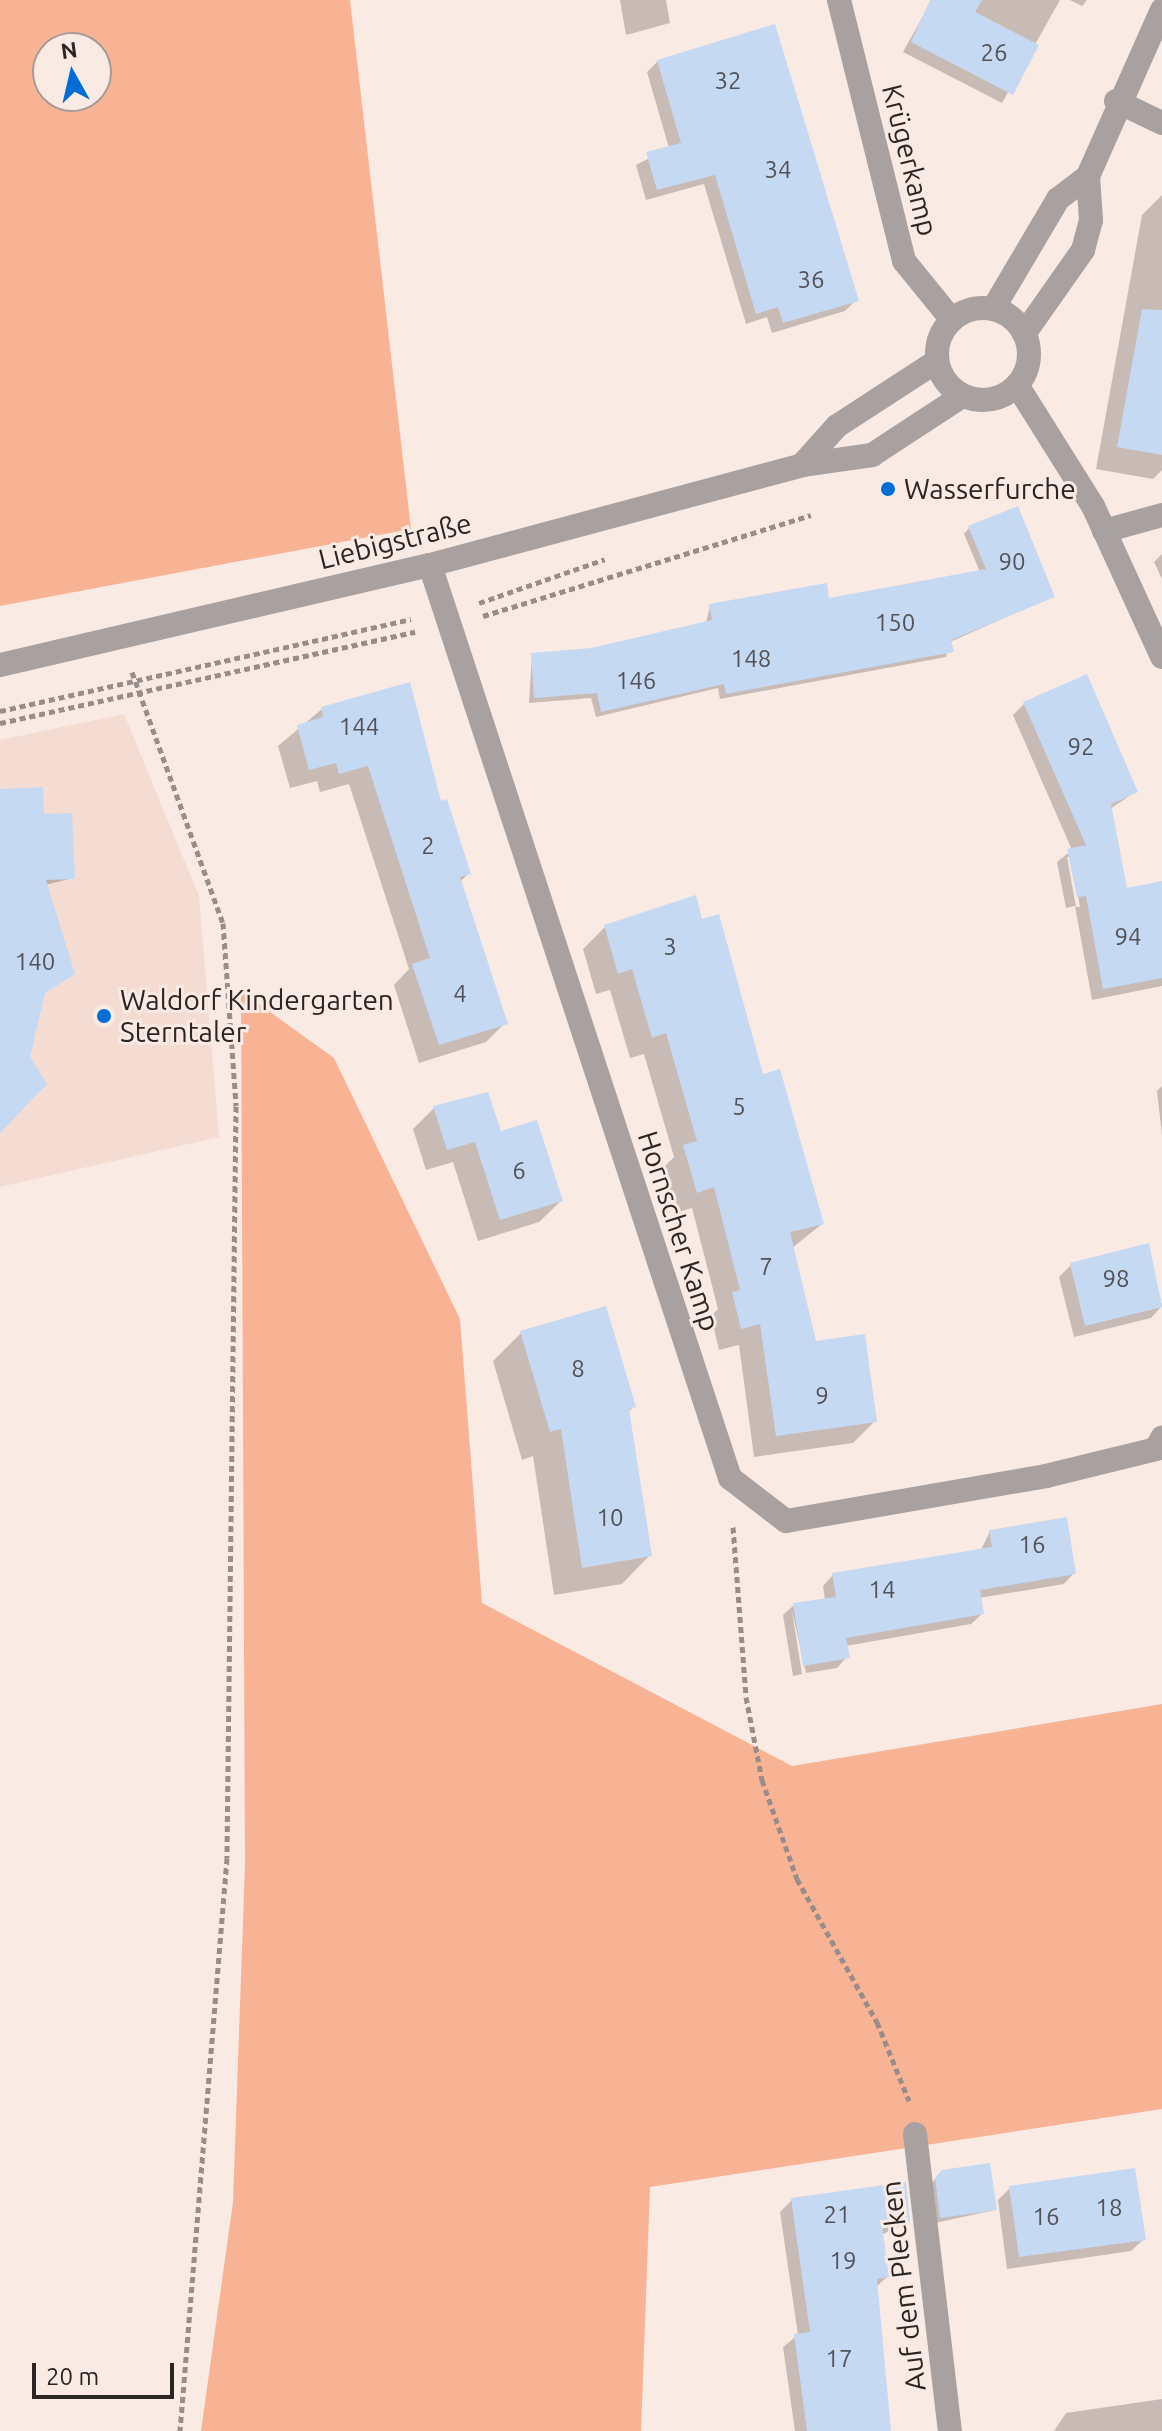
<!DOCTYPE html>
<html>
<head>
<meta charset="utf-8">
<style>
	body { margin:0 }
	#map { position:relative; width:1162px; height:2431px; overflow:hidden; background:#faeae4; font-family:Ubuntu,sans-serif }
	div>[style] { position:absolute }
	.built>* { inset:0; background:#f4dcd3 }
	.green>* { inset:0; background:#f8b395 }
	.shadow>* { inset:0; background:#0003 }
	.building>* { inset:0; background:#c5d9f3 }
	.path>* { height:5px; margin-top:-2.5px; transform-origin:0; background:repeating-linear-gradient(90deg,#988d89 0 6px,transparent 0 10px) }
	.lane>* { height:24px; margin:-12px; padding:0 12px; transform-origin:12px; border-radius:12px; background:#a8a19f }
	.street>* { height:24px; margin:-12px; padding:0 12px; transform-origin:12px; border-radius:12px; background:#a8a19f }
	.street>.ring { margin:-12px; padding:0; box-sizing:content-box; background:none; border:24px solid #a8a19f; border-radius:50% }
	.dots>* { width:22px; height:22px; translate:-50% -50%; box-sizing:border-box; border:4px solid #faeae4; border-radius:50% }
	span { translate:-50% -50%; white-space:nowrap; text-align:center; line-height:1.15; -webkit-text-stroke:6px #faeae4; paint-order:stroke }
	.number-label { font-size:24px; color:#525257 }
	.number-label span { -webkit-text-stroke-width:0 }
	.street-label { font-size:28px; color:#2b2523 }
	.poi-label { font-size:28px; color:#2b2523 }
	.left { translate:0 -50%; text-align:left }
	.north { position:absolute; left:32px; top:32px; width:80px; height:80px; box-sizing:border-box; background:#faeae4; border:2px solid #a79b97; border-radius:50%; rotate:352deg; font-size:22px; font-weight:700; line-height:32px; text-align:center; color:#2b2523 }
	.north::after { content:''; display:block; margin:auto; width:28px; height:36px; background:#016dd5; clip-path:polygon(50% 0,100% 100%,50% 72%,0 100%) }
	.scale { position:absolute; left:32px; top:2363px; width:142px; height:36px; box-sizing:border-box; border:4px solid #2b2523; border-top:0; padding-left:10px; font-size:24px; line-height:28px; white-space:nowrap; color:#2b2523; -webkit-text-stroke:6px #faeae4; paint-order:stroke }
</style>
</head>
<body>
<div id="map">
	<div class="built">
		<i style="clip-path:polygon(124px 714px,199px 896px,219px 1137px,0 1187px,0 740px)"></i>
	</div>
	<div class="green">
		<i style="clip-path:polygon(evenodd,0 0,350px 0,411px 529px,0 606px,0 0,96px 48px,96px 96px,48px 96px,48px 48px,96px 48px)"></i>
		<i style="clip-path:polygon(241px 991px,334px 1058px,460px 1319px,482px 1603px,792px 1766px,1162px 1704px,1162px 2109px,650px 2187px,641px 2431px,201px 2431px,233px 2202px,245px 1864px)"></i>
	</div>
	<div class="shadow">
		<i style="clip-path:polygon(620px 0,666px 0,670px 23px,626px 35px)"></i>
		<i style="clip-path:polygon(932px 0,1060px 0,1002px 103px,903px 52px)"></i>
		<i style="clip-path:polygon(1070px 0,1087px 0,1082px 6px)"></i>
		<i style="clip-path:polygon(658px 61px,856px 300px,845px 311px,772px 333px,767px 317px,746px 324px,704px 184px,646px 200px,636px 165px,669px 148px,647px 72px)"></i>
		<i style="clip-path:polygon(1162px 195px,1162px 470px,1153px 479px,1096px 469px,1142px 215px)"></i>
		<i style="clip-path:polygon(969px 528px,1053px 596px,950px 642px,946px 657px,720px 699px,718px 688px,596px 717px,591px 698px,529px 703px,532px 655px,591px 650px,706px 623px,710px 606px,828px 601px,980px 572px,964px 534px)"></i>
		<i style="clip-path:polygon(1162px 554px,1162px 579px,1154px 562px)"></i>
		<i style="clip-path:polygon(evenodd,1025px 703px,1135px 792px,1110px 809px,1125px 890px,1162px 883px,1162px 986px,1092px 1000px,1075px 906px,1066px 908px,1057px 862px,1072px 850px,1013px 715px,1025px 703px,1067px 857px,1071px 857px,1080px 907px,1076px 907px,1067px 857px)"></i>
		<i style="clip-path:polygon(322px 709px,439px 803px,469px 873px,459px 883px,505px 1023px,486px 1042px,419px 1063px,394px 985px,409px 969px,349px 784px,320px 792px,317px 781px,290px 788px,278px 746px)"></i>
		<i style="clip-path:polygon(0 791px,42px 816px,73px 878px,45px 885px,72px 974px,43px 994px,0 1115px)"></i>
		<i style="clip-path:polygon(701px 921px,822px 1224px,792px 1248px,815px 1343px,875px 1421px,853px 1443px,754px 1457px,739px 1345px,719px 1350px,711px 1316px,718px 1309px,692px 1208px,675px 1213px,662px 1169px,674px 1157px,644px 1054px,630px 1058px,610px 990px,596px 994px,583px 949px,605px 927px)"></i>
		<i style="clip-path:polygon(1162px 1086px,1162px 1135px,1157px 1091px)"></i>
		<i style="clip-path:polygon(434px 1108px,500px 1134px,561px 1201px,539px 1222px,478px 1241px,453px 1162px,426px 1170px,413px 1129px)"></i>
		<i style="clip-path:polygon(1148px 1246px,1162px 1306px,1151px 1318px,1074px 1337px,1059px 1277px,1071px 1265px)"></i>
		<i style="clip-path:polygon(521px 1333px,634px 1406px,628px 1412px,650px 1555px,622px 1584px,554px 1595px,533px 1456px,522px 1460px,493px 1361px)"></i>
		<i style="clip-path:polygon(990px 1531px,1074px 1573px,1064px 1584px,979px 1598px,982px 1614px,971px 1624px,846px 1646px,847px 1657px,837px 1668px,806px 1673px,792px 1611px,802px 1674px,793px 1676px,783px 1615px,794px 1605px,825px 1600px,823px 1586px,833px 1575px,981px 1550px)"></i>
		<i style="clip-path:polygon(936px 2178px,995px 2210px,935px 2223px,930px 2186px)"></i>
		<i style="clip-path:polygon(1010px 2188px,1144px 2239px,1131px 2251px,1007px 2269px,998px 2200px)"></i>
		<i style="clip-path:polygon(792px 2200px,908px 2222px,881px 2235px,887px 2277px,876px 2287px,889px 2431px,795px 2431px,783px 2347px,798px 2335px,780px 2212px)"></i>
		<i style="clip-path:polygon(1162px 2399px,1162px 2431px,1054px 2431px,1066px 2413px)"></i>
	</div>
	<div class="building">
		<i style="clip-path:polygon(930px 0,982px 0,975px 12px,1039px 45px,1013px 95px,911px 42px)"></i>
		<i style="clip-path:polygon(775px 24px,859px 301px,783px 323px,778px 307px,756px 314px,715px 175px,657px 190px,646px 152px,681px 143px,657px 60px)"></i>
		<i style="clip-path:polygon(1142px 309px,1162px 310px,1162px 455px,1117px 447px)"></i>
		<i style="clip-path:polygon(1018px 506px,1055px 597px,951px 640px,954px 652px,726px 694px,724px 684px,601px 712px,597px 693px,534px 698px,531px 653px,591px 648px,712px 620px,709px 604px,827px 583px,829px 598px,986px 569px,968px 526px)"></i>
		<i style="clip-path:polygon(1087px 674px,1138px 792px,1111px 804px,1127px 888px,1162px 881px,1162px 978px,1103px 989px,1086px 896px,1077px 897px,1067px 849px,1086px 845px,1023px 702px)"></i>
		<i style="clip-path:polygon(410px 682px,441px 801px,447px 799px,471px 874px,460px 877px,508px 1024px,439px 1045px,412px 964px,430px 958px,368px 766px,339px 774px,336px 763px,309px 770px,297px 725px,323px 717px,321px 707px)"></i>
		<i style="clip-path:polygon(43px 787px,44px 814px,72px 813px,75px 879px,46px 880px,75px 974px,45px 993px,30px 1057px,47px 1084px,0 1133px,0 789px)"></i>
		<i style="clip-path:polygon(696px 895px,702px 919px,719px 914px,763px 1074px,780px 1069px,824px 1224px,790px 1232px,816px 1341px,865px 1334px,877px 1422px,776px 1436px,760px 1324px,741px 1329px,732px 1292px,740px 1290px,714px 1187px,697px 1193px,683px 1145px,697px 1141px,666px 1033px,652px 1038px,632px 969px,618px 974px,604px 925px)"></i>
		<i style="clip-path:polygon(488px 1092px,501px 1131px,537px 1120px,563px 1201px,500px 1220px,475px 1142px,447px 1150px,433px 1106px)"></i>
		<i style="clip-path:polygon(1149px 1243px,1162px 1307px,1085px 1326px,1070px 1263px)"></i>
		<i style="clip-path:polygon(606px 1306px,636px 1407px,629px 1409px,652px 1556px,582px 1568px,561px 1429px,550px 1432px,520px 1331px)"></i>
		<i style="clip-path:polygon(1067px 1517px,1076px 1574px,980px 1590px,984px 1614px,846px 1638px,850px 1658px,803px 1666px,793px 1603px,836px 1597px,832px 1573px,992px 1547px,989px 1530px)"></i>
		<i style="clip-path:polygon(990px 2163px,997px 2210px,940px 2218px,935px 2178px,942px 2170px)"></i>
		<i style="clip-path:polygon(1135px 2168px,1146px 2240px,1019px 2257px,1009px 2186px)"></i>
		<i style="clip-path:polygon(906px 2182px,910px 2222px,882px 2226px,889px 2277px,877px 2279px,891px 2431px,807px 2431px,794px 2334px,810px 2332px,791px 2198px)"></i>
	</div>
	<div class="path">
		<i style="left:479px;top:603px;width:133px;rotate:-19.2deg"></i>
		<i style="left:483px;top:616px;width:343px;rotate:-17.1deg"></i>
		<i style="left:132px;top:672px;width:267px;rotate:70.1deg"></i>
		<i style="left:223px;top:923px;width:183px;rotate:85.9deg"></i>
		<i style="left:236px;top:1106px;width:752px;rotate:90.69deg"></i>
		<i style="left:227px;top:1858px;width:575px;rotate:94.69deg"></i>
		<i style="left:0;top:711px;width:421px;rotate:-12.6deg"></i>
		<i style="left:0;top:723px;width:425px;rotate:-12.4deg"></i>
		<i style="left:733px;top:1527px;width:170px;rotate:85.6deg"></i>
		<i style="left:746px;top:1697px;width:85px;rotate:79.1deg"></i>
		<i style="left:762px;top:1780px;width:105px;rotate:70.5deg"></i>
		<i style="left:797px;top:1879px;width:164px;rotate:60.8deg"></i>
		<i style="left:877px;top:2022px;width:85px;rotate:67.9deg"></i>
	</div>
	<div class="lane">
		<i style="left:1104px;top:531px;width:60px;rotate:-15.4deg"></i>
	</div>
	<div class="street">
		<i style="left:839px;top:0;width:269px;rotate:76deg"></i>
		<i style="left:904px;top:261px;width:76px;rotate:50.9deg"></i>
		<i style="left:1116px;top:101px;width:51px;rotate:25.6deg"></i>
		<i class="ring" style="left:937px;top:308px;width:68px;height:68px"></i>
		<i style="left:993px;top:309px;width:128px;rotate:-59.4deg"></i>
		<i style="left:1058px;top:199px;width:38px;rotate:-37deg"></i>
		<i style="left:1024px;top:334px;width:103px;rotate:-54.9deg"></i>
		<i style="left:1083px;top:250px;width:31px;rotate:-75deg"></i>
		<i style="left:1091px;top:220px;width:44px;rotate:-93.9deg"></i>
		<i style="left:1088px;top:176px;width:182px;rotate:-66deg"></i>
		<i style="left:1017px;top:385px;width:143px;rotate:57.9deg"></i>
		<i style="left:1093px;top:506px;width:166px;rotate:65.4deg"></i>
		<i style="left:802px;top:465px;width:52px;rotate:-48.1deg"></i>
		<i style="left:837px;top:426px;width:119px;rotate:-33deg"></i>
		<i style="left:430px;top:565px;width:961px;rotate:71.81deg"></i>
		<i style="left:730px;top:1478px;width:71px;rotate:37.5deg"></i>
		<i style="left:786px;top:1521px;width:264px;rotate:-9.8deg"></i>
		<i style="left:1046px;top:1476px;width:113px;rotate:-13.8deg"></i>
		<i style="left:1156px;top:1449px;width:13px;rotate:-61deg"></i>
		<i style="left:0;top:665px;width:441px;rotate:-13.1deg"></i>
		<i style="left:430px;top:565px;width:385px;rotate:-15deg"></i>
		<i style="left:802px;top:465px;width:71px;rotate:-8.1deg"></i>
		<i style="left:872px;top:455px;width:108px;rotate:-33.2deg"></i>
		<i style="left:915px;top:2134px;width:299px;rotate:83.3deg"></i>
	</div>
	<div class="dots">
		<i style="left:888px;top:489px;background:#016dd5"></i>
		<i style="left:104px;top:1016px;background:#016dd5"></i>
	</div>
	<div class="number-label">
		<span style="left:994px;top:53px">26</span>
		<span style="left:728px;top:81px">32</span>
		<span style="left:778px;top:170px">34</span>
		<span style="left:811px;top:280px">36</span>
		<span style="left:1012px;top:562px">90</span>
		<span style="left:895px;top:623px">150</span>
		<span style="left:751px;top:659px">148</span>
		<span style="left:636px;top:681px">146</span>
		<span style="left:359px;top:727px">144</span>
		<span style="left:1081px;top:747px">92</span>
		<span style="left:428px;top:846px">2</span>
		<span style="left:1128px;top:937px">94</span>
		<span style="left:670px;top:947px">3</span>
		<span style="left:35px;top:962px">140</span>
		<span style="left:460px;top:994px">4</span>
		<span style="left:739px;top:1107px">5</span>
		<span style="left:519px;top:1171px">6</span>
		<span style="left:766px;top:1267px">7</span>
		<span style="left:1116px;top:1279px">98</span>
		<span style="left:578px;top:1369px">8</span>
		<span style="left:822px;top:1396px">9</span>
		<span style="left:610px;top:1518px">10</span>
		<span style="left:1032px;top:1545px">16</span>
		<span style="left:882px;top:1590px">14</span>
		<span style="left:1109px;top:2208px">18</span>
		<span style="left:837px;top:2215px">21</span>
		<span style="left:1046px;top:2217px">16</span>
		<span style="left:843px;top:2261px">19</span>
		<span style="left:839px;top:2359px">17</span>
	</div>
	<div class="street-label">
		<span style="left:910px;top:160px;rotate:76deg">Krügerkamp</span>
		<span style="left:395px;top:541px;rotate:-14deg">Liebigstraße</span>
		<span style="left:679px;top:1231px;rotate:72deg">Hornscher Kamp</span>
		<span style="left:903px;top:2286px;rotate:-97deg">Auf dem Plecken</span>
	</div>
	<div class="poi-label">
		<span class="left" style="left:904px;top:489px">Wasserfurche</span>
		<span class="left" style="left:120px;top:1016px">Waldorf Kindergarten<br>Sterntaler</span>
	</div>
	<div class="north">N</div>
	<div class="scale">20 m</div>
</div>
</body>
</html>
